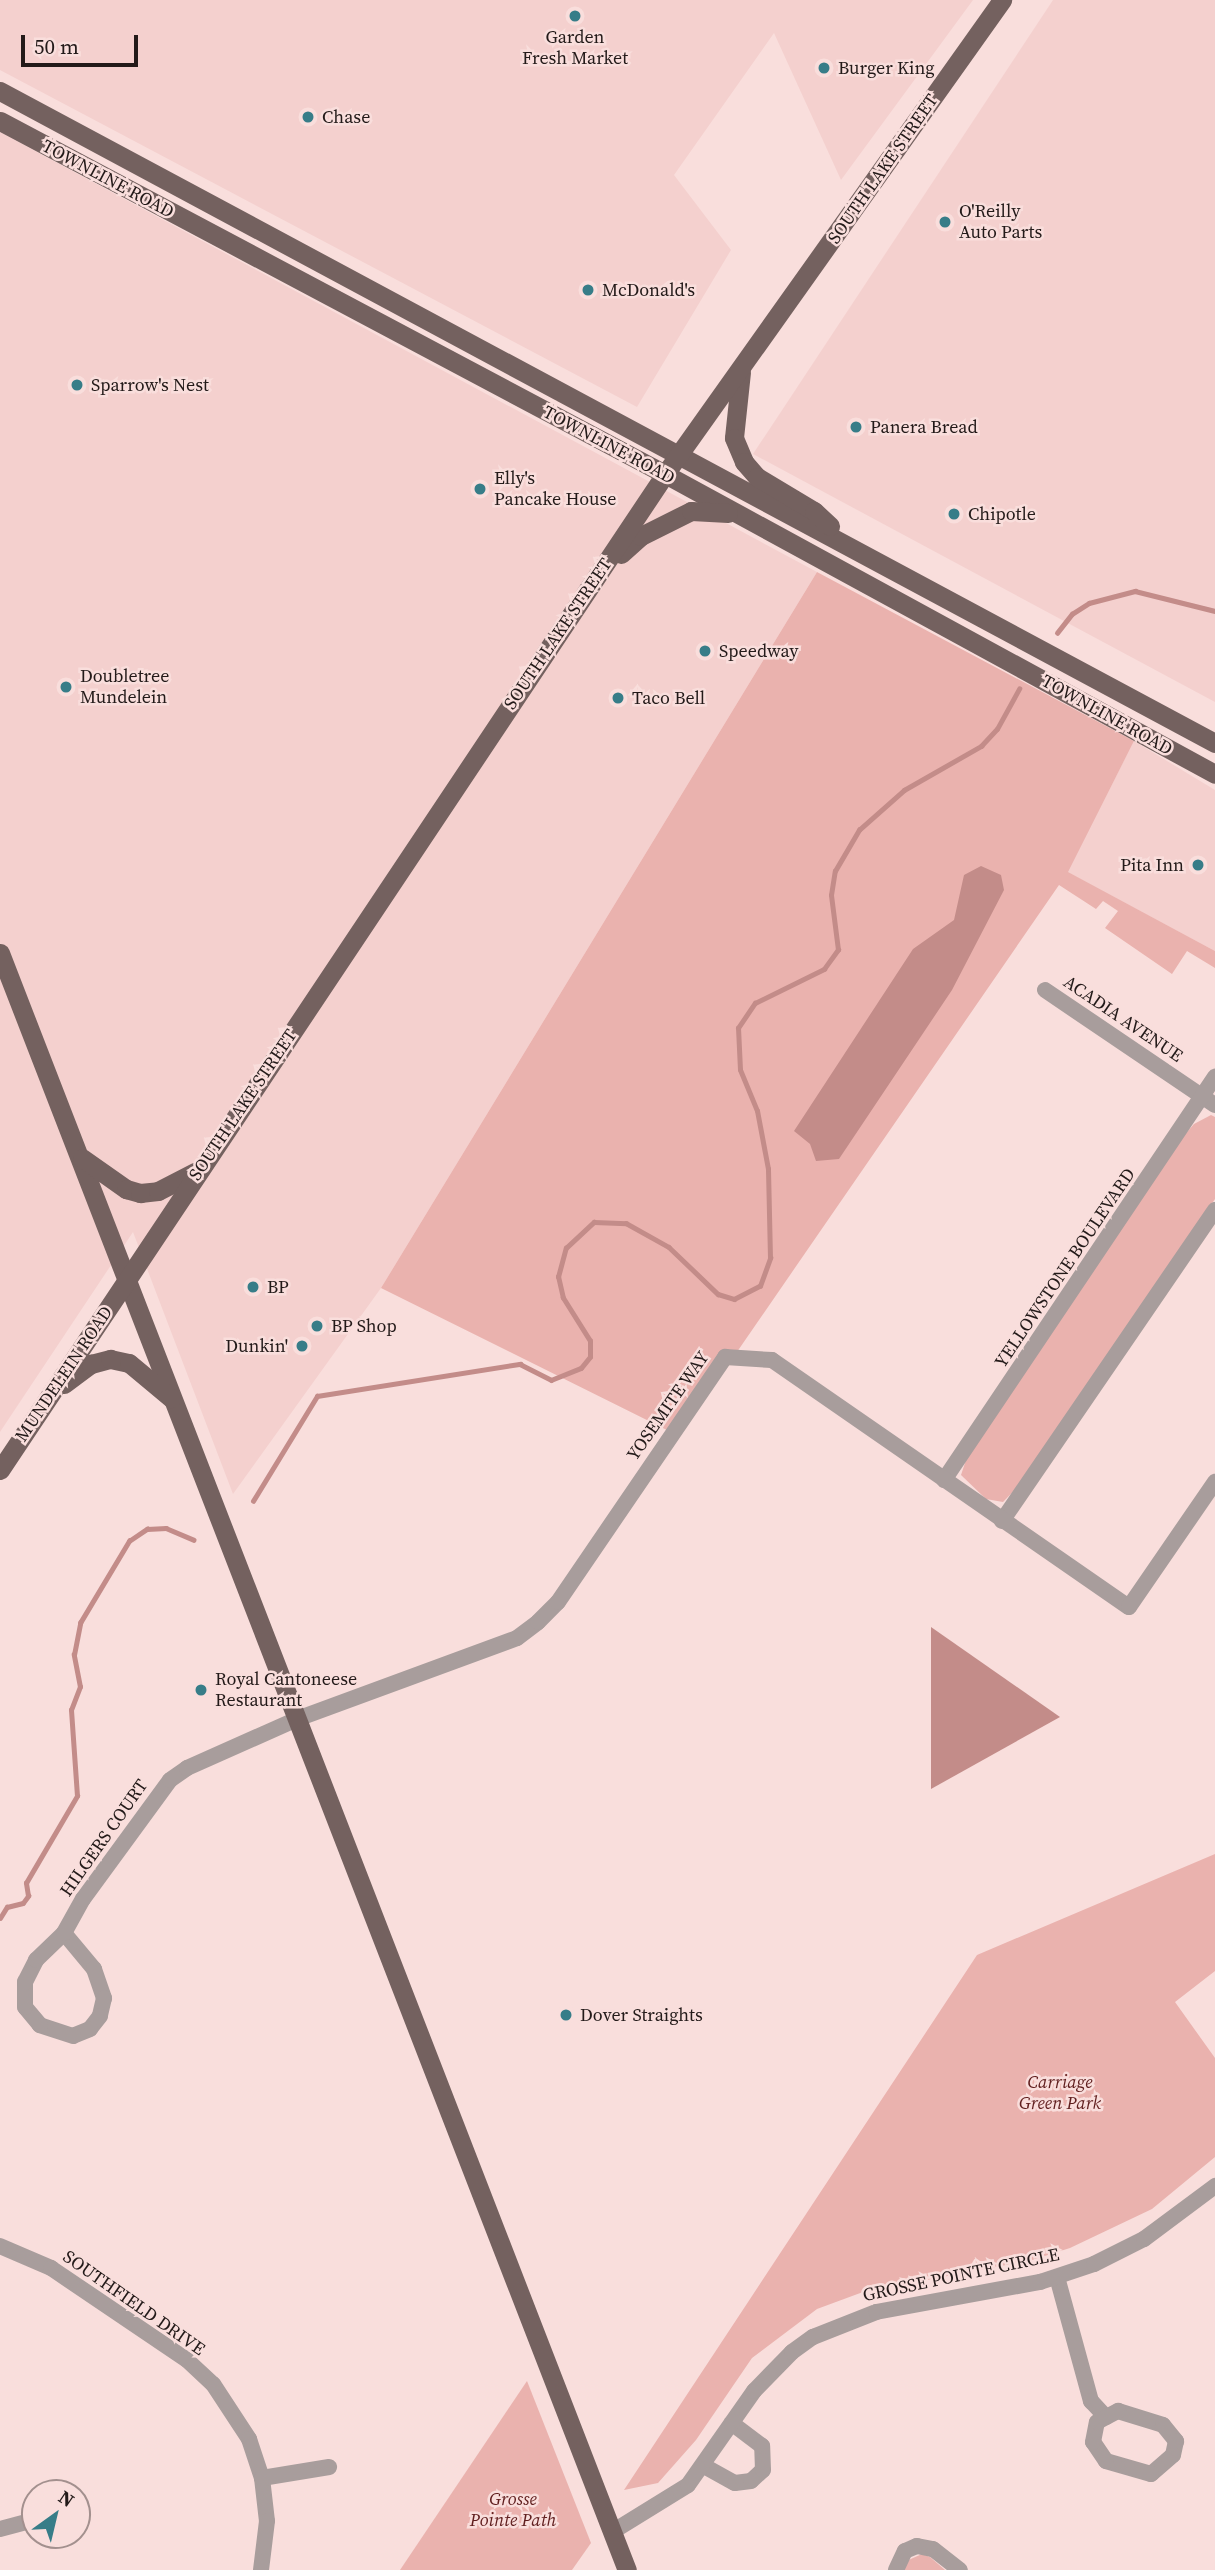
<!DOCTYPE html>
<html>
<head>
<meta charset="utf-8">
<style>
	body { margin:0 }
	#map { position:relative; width:1215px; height:2570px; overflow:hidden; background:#f9dedc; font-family:"Source Serif 4",serif }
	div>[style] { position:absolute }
	.built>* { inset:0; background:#f4d0ce }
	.green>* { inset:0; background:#eab2ae }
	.water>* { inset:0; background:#c38c89 }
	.stream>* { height:4.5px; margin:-2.25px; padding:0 2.25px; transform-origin:2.25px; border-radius:2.25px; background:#c38c89 }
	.minor>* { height:16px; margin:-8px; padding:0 8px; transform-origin:8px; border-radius:8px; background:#a89d9c }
	.major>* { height:19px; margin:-9.5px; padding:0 9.5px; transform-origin:9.5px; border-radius:9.5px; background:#74615f }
	.dots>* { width:19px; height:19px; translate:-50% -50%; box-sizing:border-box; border:4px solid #f9dedc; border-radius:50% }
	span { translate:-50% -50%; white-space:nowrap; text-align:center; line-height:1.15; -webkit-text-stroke:5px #f9dedc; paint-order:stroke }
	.poi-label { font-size:18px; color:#231a19 }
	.left { translate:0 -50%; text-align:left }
	.right { translate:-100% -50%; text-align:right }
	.street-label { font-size:18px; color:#231a19 }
	.park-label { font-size:18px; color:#601e1e; font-style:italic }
	.north { position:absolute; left:21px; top:2479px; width:70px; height:70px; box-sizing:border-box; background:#f9dedc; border:2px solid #a3908e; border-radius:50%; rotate:34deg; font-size:19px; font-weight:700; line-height:28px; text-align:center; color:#231a19 }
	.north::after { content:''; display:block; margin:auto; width:24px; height:32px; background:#377d88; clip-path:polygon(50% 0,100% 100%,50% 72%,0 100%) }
	.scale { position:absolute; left:21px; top:35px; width:117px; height:32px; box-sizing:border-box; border:4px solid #231a19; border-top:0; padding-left:9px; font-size:21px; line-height:24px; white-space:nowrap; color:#231a19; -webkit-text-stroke:5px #f9dedc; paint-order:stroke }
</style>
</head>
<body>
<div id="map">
	<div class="built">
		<i style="clip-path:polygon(0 0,973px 0,841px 180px,774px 33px,674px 175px,731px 250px,637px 407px,0 70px)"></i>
		<i style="clip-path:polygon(1053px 0,1215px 0,1215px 702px,753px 454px)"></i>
		<i style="clip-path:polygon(0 132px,817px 572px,381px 1288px,233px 1494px,133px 1232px,0 1432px)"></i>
		<i style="clip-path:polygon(1134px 741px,1215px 790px,1215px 951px,1067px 872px)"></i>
	</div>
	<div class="green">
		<i style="clip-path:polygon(817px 572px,1134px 741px,1068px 872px,1215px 951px,1215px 968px,1187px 951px,1172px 974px,1105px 928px,1118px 911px,1103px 901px,1096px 909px,1059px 885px,679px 1436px,381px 1288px)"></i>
		<i style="clip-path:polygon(1211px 1115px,1215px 1117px,1215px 1199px,1029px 1475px,1003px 1502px,986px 1499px,961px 1475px,968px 1454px,1180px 1140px,1194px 1124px)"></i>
		<i style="clip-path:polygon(1215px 1854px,1215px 1971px,1175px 2002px,1215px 2058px,1215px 2157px,1152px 2209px,1070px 2248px,1032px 2260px,863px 2292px,817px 2309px,752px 2358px,696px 2440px,658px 2483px,624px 2490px,977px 1955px)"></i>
		<i style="clip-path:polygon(527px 2381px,591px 2543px,572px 2570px,400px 2570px)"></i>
		<i style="clip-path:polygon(922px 2554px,930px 2557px,945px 2570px,900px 2570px,904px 2562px)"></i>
	</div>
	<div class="water">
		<i style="clip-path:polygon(981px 866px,1001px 875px,1004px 890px,952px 990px,839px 1159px,816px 1161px,810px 1144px,794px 1131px,913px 949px,954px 920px,964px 875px)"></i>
		<i style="clip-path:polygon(931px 1627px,1060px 1717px,931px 1789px)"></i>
	</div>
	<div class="stream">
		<i style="left:1057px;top:633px;width:24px;rotate:-52deg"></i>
		<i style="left:1072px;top:614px;width:20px;rotate:-33deg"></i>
		<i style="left:1089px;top:603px;width:48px;rotate:-14.6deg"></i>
		<i style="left:1135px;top:591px;width:82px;rotate:14deg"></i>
		<i style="left:253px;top:1501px;width:123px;rotate:-58.6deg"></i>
		<i style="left:317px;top:1396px;width:206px;rotate:-9deg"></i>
		<i style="left:520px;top:1364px;width:35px;rotate:27deg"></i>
		<i style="left:551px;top:1380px;width:32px;rotate:-22deg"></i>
		<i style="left:581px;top:1368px;width:14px;rotate:-51deg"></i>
		<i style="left:590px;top:1357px;width:16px;rotate:-90deg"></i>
		<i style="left:590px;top:1341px;width:51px;rotate:-122.1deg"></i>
		<i style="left:563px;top:1298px;width:22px;rotate:-103deg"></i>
		<i style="left:558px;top:1277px;width:30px;rotate:-75deg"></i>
		<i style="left:566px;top:1248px;width:38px;rotate:-43deg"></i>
		<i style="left:594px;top:1222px;width:32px;rotate:2deg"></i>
		<i style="left:626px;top:1223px;width:49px;rotate:29.2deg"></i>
		<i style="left:669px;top:1247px;width:68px;rotate:43.8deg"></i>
		<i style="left:718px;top:1294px;width:17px;rotate:17deg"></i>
		<i style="left:734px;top:1299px;width:29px;rotate:-27deg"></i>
		<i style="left:760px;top:1286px;width:30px;rotate:-70deg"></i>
		<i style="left:770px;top:1258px;width:89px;rotate:-91.3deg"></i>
		<i style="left:768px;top:1169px;width:59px;rotate:-100.7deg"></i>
		<i style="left:757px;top:1111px;width:44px;rotate:-112.5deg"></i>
		<i style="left:740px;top:1070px;width:42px;rotate:-92.7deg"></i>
		<i style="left:738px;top:1028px;width:30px;rotate:-56deg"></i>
		<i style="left:755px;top:1003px;width:77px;rotate:-26.2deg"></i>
		<i style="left:824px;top:969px;width:24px;rotate:-54deg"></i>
		<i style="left:838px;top:950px;width:55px;rotate:-97.3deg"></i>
		<i style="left:831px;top:895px;width:24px;rotate:-81deg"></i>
		<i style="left:835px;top:871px;width:48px;rotate:-59.7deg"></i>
		<i style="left:859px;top:830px;width:60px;rotate:-41.6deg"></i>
		<i style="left:904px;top:790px;width:89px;rotate:-29.7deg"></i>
		<i style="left:981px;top:746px;width:23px;rotate:-47deg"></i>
		<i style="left:997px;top:729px;width:46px;rotate:-61.2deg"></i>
		<i style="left:0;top:1918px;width:13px;rotate:-58deg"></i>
		<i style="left:7px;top:1907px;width:16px;rotate:-14deg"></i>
		<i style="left:23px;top:1903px;width:9px;rotate:-54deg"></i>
		<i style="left:28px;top:1896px;width:13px;rotate:-99deg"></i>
		<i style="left:26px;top:1883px;width:101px;rotate:-59.6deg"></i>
		<i style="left:77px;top:1796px;width:86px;rotate:-94deg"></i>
		<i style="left:71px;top:1710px;width:25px;rotate:-69deg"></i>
		<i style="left:80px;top:1687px;width:33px;rotate:-101deg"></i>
		<i style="left:74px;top:1655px;width:33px;rotate:-79deg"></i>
		<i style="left:80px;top:1623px;width:96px;rotate:-59.1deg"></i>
		<i style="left:129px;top:1541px;width:22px;rotate:-34deg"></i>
		<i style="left:147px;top:1529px;width:19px;rotate:-3deg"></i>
		<i style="left:166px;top:1528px;width:30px;rotate:23deg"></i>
	</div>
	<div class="minor">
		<i style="left:1045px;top:990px;width:205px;rotate:34.1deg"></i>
		<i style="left:944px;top:1480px;width:486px;rotate:-56.1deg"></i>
		<i style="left:1002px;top:1521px;width:377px;rotate:-55.6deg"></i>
		<i style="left:64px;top:1933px;width:47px;rotate:50.2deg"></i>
		<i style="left:94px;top:1969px;width:31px;rotate:71deg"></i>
		<i style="left:104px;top:1998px;width:18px;rotate:103deg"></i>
		<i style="left:100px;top:2016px;width:16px;rotate:128deg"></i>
		<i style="left:90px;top:2029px;width:18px;rotate:158deg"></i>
		<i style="left:73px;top:2036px;width:35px;rotate:-162deg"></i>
		<i style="left:40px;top:2025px;width:23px;rotate:-130deg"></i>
		<i style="left:25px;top:2007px;width:25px;rotate:-90deg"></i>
		<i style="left:25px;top:1982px;width:25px;rotate:-63deg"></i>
		<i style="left:36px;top:1960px;width:39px;rotate:-44deg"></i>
		<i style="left:64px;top:1933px;width:39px;rotate:-61deg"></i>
		<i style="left:83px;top:1899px;width:147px;rotate:-53.8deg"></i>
		<i style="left:170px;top:1780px;width:21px;rotate:-35deg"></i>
		<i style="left:187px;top:1768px;width:120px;rotate:-24deg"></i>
		<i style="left:297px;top:1719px;width:234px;rotate:-20.2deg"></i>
		<i style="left:517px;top:1638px;width:26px;rotate:-37deg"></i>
		<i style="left:538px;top:1622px;width:28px;rotate:-45deg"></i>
		<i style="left:558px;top:1602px;width:297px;rotate:-55.7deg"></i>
		<i style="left:725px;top:1357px;width:47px;rotate:3.7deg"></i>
		<i style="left:772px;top:1360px;width:434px;rotate:34.7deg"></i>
		<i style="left:1129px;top:1607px;width:152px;rotate:-55.5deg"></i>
		<i style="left:0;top:2246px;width:56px;rotate:23.3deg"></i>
		<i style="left:51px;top:2268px;width:164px;rotate:34.1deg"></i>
		<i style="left:187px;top:2360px;width:35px;rotate:43deg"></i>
		<i style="left:213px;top:2384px;width:66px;rotate:56.8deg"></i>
		<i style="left:249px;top:2439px;width:41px;rotate:71.6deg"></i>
		<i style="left:262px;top:2478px;width:43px;rotate:83.4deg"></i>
		<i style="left:267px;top:2521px;width:49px;rotate:97deg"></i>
		<i style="left:1057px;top:2277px;width:129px;rotate:74.7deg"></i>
		<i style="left:1091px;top:2401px;width:22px;rotate:47deg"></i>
		<i style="left:1118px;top:2411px;width:47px;rotate:17.3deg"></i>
		<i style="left:1163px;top:2425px;width:21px;rotate:51deg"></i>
		<i style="left:1176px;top:2441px;width:14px;rotate:102deg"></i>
		<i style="left:1173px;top:2455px;width:29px;rotate:139deg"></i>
		<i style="left:1151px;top:2474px;width:47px;rotate:-163.9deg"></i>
		<i style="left:1106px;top:2461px;width:23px;rotate:-124deg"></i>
		<i style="left:1093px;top:2442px;width:20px;rotate:-79deg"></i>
		<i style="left:1097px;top:2422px;width:24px;rotate:-28deg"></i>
		<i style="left:704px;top:2466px;width:35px;rotate:29deg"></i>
		<i style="left:735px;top:2483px;width:16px;rotate:-7deg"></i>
		<i style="left:751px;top:2481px;width:16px;rotate:-43deg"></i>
		<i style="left:763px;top:2470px;width:24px;rotate:-92deg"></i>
		<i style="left:762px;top:2446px;width:38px;rotate:-143deg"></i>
		<i style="left:262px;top:2478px;width:68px;rotate:-9.3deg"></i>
		<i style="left:0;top:2529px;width:34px;rotate:-15deg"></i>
		<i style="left:612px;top:2532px;width:89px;rotate:-31.7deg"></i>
		<i style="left:688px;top:2485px;width:115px;rotate:-54.9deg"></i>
		<i style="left:754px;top:2391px;width:54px;rotate:-45.7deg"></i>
		<i style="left:792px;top:2352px;width:26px;rotate:-36deg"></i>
		<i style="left:813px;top:2337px;width:68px;rotate:-21.6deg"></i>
		<i style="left:876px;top:2312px;width:167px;rotate:-10.4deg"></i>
		<i style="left:1040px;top:2282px;width:57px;rotate:-18.4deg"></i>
		<i style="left:1094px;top:2264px;width:56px;rotate:-26.6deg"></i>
		<i style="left:1144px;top:2239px;width:89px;rotate:-36.7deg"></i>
		<i style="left:896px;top:2570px;width:21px;rotate:-65deg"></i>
		<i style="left:905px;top:2551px;width:13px;rotate:-23deg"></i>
		<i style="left:917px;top:2546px;width:16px;rotate:11deg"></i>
		<i style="left:933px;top:2549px;width:34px;rotate:38deg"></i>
	</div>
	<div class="major">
		<i style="left:0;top:91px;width:1379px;rotate:28.22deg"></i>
		<i style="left:0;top:121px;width:753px;rotate:27.96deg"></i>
		<i style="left:665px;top:474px;width:626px;rotate:28.61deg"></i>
		<i style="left:741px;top:372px;width:66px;rotate:96.1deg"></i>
		<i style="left:734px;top:438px;width:26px;rotate:67deg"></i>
		<i style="left:744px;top:462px;width:20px;rotate:49deg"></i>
		<i style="left:757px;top:477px;width:66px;rotate:30.8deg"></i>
		<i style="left:814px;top:511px;width:22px;rotate:43deg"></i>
		<i style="left:621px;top:554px;width:27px;rotate:-42deg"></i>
		<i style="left:641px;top:536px;width:56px;rotate:-26.6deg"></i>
		<i style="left:691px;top:511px;width:37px;rotate:3deg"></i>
		<i style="left:0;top:953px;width:1734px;rotate:68.81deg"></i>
		<i style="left:82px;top:1158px;width:54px;rotate:35.2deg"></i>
		<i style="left:126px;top:1189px;width:15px;rotate:16deg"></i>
		<i style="left:140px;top:1193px;width:18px;rotate:-6deg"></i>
		<i style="left:158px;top:1191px;width:42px;rotate:-27.2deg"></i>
		<i style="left:64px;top:1384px;width:34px;rotate:-37deg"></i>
		<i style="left:91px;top:1364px;width:20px;rotate:-15deg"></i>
		<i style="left:110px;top:1359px;width:19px;rotate:12deg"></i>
		<i style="left:129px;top:1363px;width:55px;rotate:39.8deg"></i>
		<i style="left:0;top:1470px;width:1198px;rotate:-56.27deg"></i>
		<i style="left:665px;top:474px;width:582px;rotate:-54.59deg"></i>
	</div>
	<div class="dots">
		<i style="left:575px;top:16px;background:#377d88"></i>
		<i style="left:824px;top:68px;background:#377d88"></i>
		<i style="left:308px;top:117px;background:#377d88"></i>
		<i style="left:945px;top:222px;background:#377d88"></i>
		<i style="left:588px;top:290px;background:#377d88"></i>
		<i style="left:77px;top:385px;background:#377d88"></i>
		<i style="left:856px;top:427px;background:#377d88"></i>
		<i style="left:480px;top:489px;background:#377d88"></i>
		<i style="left:954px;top:514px;background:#377d88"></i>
		<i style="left:705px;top:651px;background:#377d88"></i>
		<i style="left:66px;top:687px;background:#377d88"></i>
		<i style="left:618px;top:698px;background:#377d88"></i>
		<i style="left:1198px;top:865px;background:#377d88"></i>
		<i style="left:253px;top:1287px;background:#377d88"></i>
		<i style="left:317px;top:1326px;background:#377d88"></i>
		<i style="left:302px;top:1346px;background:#377d88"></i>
		<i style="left:201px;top:1690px;background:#377d88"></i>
		<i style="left:566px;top:2015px;background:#377d88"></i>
	</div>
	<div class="poi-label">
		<span style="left:575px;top:48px">Garden<br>Fresh Market</span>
		<span class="left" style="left:838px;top:68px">Burger King</span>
		<span class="left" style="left:322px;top:117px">Chase</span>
		<span class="left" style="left:959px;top:222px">O'Reilly<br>Auto Parts</span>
		<span class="left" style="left:602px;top:290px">McDonald's</span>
		<span class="left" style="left:91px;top:385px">Sparrow's Nest</span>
		<span class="left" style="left:870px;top:427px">Panera Bread</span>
		<span class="left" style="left:494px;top:489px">Elly's<br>Pancake House</span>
		<span class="left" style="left:968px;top:514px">Chipotle</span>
		<span class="left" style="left:719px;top:651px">Speedway</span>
		<span class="left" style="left:80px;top:687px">Doubletree<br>Mundelein</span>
		<span class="left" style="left:632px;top:698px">Taco Bell</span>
		<span class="right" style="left:1184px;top:865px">Pita Inn</span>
		<span class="left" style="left:267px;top:1287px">BP</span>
		<span class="left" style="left:331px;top:1326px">BP Shop</span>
		<span class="right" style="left:288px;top:1346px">Dunkin'</span>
		<span class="left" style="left:215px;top:1690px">Royal Cantoneese<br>Restaurant</span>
		<span class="left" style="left:580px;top:2015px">Dover Straights</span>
	</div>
	<div class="street-label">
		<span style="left:883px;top:169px;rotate:-55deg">SOUTH LAKE STREET</span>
		<span style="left:108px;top:179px;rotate:28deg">TOWNLINE ROAD</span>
		<span style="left:609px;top:445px;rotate:28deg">TOWNLINE ROAD</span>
		<span style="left:558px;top:634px;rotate:-56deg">SOUTH LAKE STREET</span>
		<span style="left:1107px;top:715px;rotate:29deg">TOWNLINE ROAD</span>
		<span style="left:1123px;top:1019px;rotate:34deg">ACADIA AVENUE</span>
		<span style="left:243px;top:1105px;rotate:-56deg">SOUTH LAKE STREET</span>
		<span style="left:1065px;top:1268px;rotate:-56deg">YELLOWSTONE BOULEVARD</span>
		<span style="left:64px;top:1374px;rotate:-56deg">MUNDELEIN ROAD</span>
		<span style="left:668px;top:1406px;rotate:-55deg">YOSEMITE WAY</span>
		<span style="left:104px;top:1838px;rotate:-55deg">HILGERS COURT</span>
		<span style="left:961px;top:2275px;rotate:-12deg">GROSSE POINTE CIRCLE</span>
		<span style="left:134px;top:2303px;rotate:35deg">SOUTHFIELD DRIVE</span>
	</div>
	<div class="park-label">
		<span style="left:1060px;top:2093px">Carriage<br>Green Park</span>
		<span style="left:513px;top:2510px">Grosse<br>Pointe Path</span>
	</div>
	<div class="north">N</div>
	<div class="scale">50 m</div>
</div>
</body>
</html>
